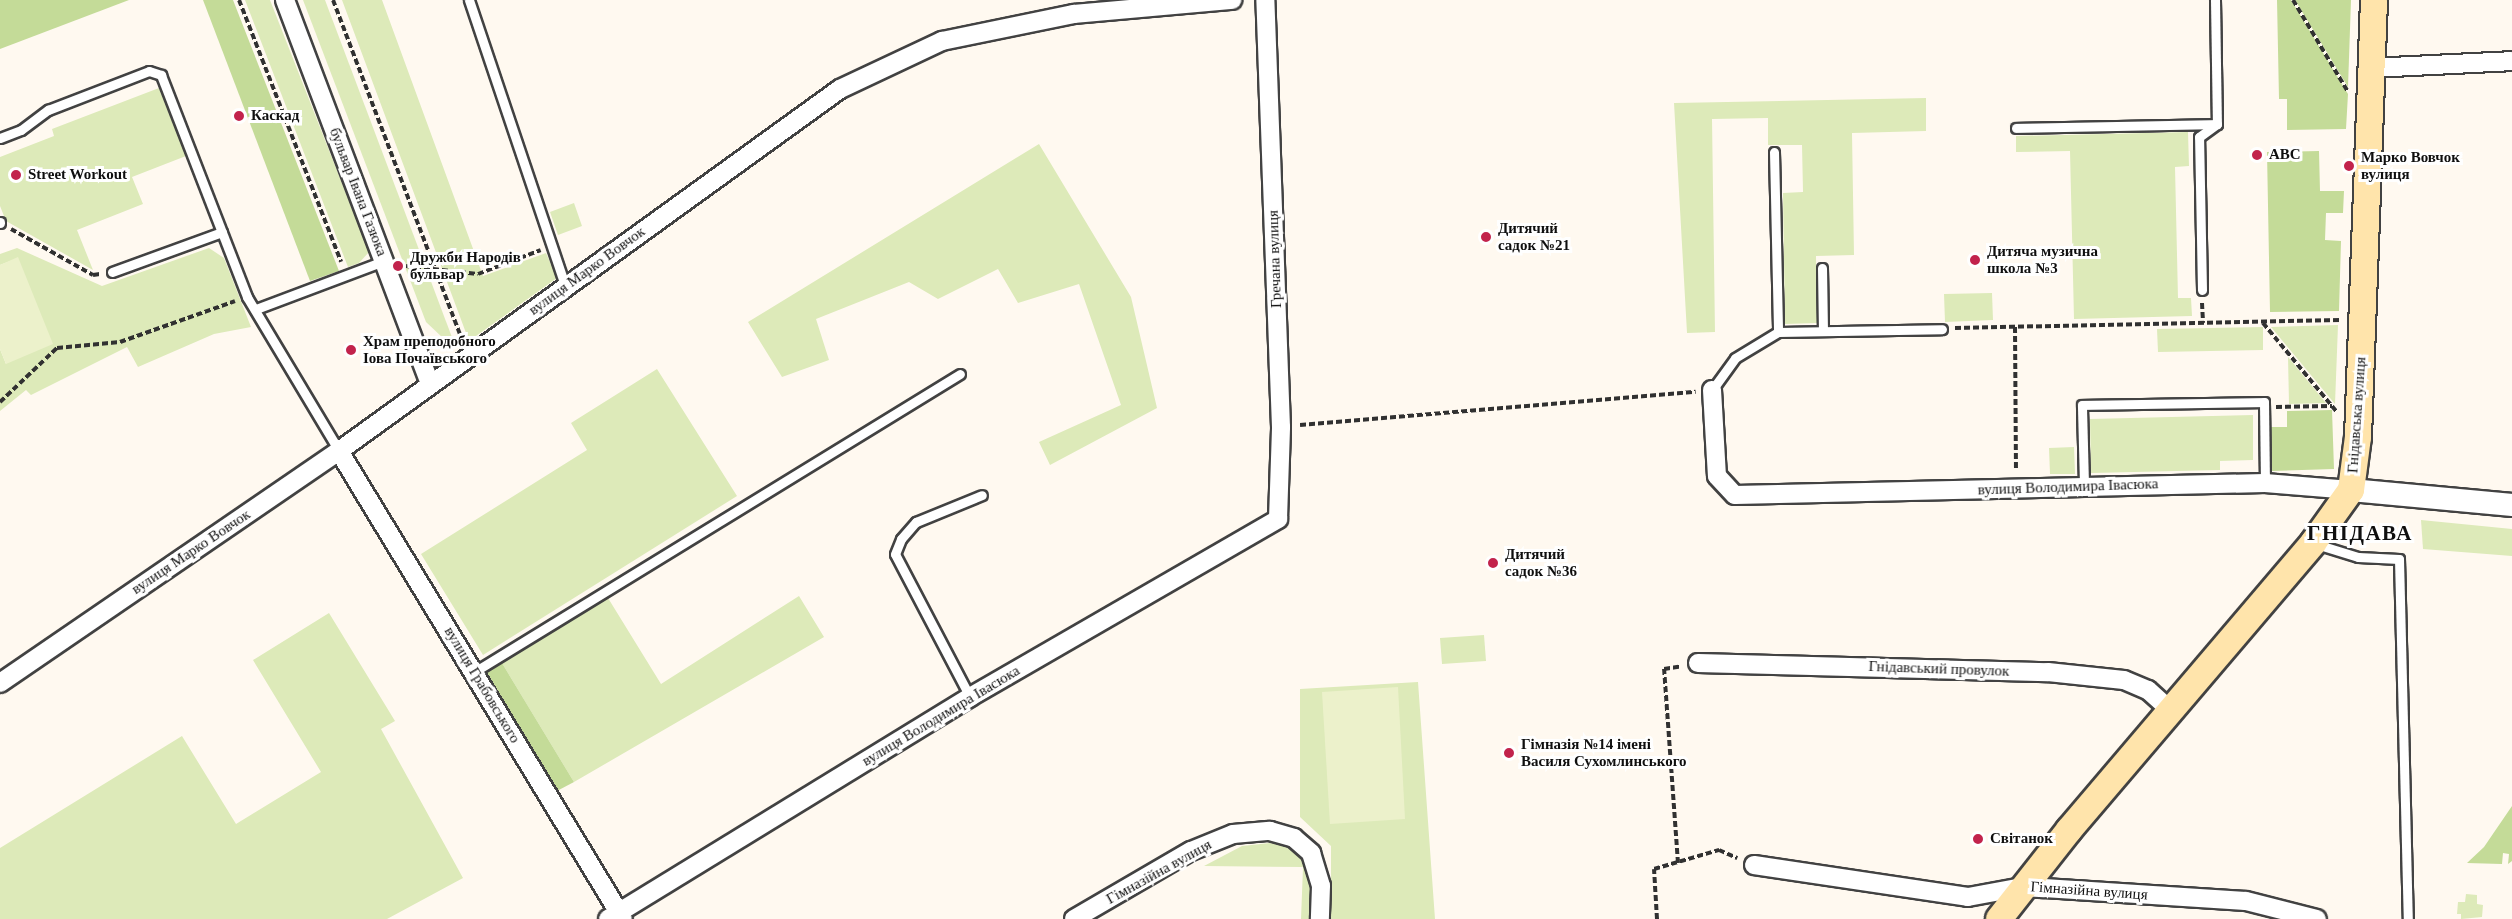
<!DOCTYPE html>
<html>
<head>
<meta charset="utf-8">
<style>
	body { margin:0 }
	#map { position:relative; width:2512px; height:919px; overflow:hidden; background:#fff9f0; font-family:"Times New Roman",serif }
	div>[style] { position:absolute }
	.green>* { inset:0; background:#ddeab9 }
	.forest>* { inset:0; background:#c4db98 }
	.pitch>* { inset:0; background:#ecf1cb }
	.path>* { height:4px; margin-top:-2px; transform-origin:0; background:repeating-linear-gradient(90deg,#313131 0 6px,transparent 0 9px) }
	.roads { filter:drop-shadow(2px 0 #424242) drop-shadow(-2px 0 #424242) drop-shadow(0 2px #424242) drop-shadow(0 -2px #424242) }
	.service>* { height:9px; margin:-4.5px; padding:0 4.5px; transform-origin:4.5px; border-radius:4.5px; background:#fff }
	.minor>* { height:18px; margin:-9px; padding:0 9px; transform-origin:9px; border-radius:9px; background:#fff }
	.tertiary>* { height:22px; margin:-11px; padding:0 11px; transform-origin:11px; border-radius:11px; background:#fff }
	.secondary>* { height:26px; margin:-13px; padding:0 13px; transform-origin:13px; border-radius:13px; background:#ffe4ab }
	.dots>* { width:16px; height:16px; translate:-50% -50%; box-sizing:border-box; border:3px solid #fff; border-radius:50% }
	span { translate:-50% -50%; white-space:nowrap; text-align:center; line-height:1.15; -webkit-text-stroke:6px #fff; paint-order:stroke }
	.poi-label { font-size:15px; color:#0f0f0f; font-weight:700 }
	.left { translate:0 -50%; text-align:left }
	.street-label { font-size:15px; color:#0f0f0f }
	.district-label { font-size:21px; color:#0f0f0f; font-weight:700; letter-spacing:1.5px }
</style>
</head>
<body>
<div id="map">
	<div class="green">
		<i style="clip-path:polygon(245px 0,270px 0,369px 252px,359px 263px,348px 267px)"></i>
		<i style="clip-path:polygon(303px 0,325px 0,453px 340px,444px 339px,426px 322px)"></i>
		<i style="clip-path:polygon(342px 0,382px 0,483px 276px,546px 253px,557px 278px,469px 341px)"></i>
		<i style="clip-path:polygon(159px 88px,186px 156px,132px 177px,143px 204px,77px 230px,93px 270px,6px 221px,0 206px,0 157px,54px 136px,52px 129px)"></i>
		<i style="clip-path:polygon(1926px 98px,1926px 131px,1852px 133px,1854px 255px,1816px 256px,1817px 323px,1785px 324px,1783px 193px,1803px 192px,1802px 145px,1768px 145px,1768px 118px,1712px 119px,1715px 332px,1687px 333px,1674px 103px)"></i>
		<i style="clip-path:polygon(2188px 132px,2189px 166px,2175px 167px,2178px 298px,2191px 298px,2192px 316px,2074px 319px,2070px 151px,2016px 152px,2016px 136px)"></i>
		<i style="clip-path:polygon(1039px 144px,1131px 297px,1157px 408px,1050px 465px,1039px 442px,1121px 405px,1079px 284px,1018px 303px,998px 269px,938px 299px,909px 282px,816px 319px,829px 360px,782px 377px,748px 322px)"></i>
		<i style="clip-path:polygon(574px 203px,582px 226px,558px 235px,550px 212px)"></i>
		<i style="clip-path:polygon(17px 248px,102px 286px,209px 248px,224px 258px,251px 327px,214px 334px,138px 367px,127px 347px,31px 395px,26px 390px,0 411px,0 349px,6px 364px,18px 258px,0 265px,0 254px)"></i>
		<i style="clip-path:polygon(1992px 293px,1993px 320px,1945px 322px,1944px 294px)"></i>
		<i style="clip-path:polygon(2338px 325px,2335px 404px,2271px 327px)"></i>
		<i style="clip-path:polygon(2263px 327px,2263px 350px,2158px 352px,2157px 329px)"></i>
		<i style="clip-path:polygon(2288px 357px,2326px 403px,2289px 404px)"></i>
		<i style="clip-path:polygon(657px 369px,737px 496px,483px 655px,421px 554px,587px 450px,571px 423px)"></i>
		<i style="clip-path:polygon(2253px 415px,2253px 460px,2220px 461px,2220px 470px,2091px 473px,2090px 419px)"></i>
		<i style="clip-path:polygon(2074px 447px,2075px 474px,2050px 474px,2049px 448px)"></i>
		<i style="clip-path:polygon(2421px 520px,2512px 529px,2512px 556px,2423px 549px)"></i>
		<i style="clip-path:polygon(799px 596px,824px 637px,574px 782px,502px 663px,608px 598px,661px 684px)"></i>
		<i style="clip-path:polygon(329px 613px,395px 721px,381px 729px,463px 878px,387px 919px,0 919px,0 848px,182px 736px,236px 824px,321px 772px,253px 660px)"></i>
		<i style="clip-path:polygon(1484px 635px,1486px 661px,1442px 664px,1440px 638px)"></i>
		<i style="clip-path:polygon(1418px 682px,1435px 919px,1331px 919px,1331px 846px,1300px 817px,1300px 689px)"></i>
		<i style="clip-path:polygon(1270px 843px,1292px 848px,1306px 861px,1314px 887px,1311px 919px,1301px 919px,1303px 867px,1204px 866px,1242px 846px)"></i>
		<i style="clip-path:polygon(2466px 894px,2477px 895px,2477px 904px,2483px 905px,2482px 917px,2461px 919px,2461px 914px,2457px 914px,2458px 902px,2465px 902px)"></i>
	</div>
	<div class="forest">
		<i style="clip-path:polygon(0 0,129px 0,0 49px)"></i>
		<i style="clip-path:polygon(203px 0,233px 0,339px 271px,310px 281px)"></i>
		<i style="clip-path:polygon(2277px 0,2291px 0,2348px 94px,2346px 129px,2287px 130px,2287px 99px,2279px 99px)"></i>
		<i style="clip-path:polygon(2295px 0,2351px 0,2348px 87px)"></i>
		<i style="clip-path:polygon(2319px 151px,2320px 191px,2344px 191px,2343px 213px,2326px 213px,2325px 240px,2341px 241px,2339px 311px,2270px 312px,2267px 152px)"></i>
		<i style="clip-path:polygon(2332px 410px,2334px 469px,2272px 471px,2270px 427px,2287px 427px,2287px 411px)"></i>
		<i style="clip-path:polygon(502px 663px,574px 782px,555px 792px,484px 674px)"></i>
		<i style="clip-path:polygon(2512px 806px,2512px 861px,2508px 864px,2509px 854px,2503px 853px,2502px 864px,2467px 863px,2484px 847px)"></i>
	</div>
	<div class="pitch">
		<i style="clip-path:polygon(18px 257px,53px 344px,6px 364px,0 349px,0 265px)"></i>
		<i style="clip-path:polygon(1398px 687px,1405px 819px,1330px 824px,1322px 692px)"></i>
	</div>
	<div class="path">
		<i style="left:239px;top:0;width:281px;rotate:68.7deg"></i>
		<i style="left:333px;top:0;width:366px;rotate:69.2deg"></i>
		<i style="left:2293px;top:0;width:107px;rotate:59.1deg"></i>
		<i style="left:11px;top:229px;width:94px;rotate:29.3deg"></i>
		<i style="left:93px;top:275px;width:7px;rotate:-8deg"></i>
		<i style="left:406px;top:266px;width:72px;rotate:6.3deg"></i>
		<i style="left:478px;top:274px;width:67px;rotate:-20.9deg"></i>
		<i style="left:2202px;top:303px;width:20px;rotate:87deg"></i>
		<i style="left:2263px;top:323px;width:116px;rotate:50.3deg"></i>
		<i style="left:2015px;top:327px;width:143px;rotate:89.6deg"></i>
		<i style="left:1955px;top:328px;width:386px;rotate:-1.2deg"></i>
		<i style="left:0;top:402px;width:79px;rotate:-43.5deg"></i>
		<i style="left:57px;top:348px;width:63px;rotate:-5.4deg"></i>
		<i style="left:120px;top:342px;width:122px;rotate:-19.6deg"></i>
		<i style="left:2276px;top:407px;width:56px;rotate:-1deg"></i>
		<i style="left:1300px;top:425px;width:397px;rotate:-4.8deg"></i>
		<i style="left:1678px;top:863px;width:195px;rotate:-94.1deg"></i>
		<i style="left:1664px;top:669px;width:18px;rotate:-9deg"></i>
		<i style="left:1657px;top:919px;width:50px;rotate:-93.4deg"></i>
		<i style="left:1654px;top:869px;width:68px;rotate:-16.3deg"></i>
		<i style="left:1719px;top:850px;width:20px;rotate:24deg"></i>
	</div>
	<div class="roads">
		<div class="service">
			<i style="left:469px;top:0;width:302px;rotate:71.4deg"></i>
			<i style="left:2215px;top:0;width:124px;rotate:89.1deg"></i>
			<i style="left:2016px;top:128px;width:201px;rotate:-1.1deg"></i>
			<i style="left:0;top:138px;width:22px;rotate:-21deg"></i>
			<i style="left:21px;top:130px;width:34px;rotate:-37deg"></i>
			<i style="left:48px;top:110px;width:108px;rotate:-21.1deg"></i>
			<i style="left:149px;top:71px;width:13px;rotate:18deg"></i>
			<i style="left:161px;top:75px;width:238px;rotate:68.8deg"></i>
			<i style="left:247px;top:297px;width:179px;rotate:59.1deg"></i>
			<i style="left:1774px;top:152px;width:180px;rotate:88.7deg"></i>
			<i style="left:0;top:222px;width:1px;rotate:90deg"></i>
			<i style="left:1822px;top:268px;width:63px;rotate:89.1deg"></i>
			<i style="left:112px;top:272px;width:117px;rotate:-20deg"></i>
			<i style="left:2202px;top:290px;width:153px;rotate:-91.1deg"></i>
			<i style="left:2199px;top:137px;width:22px;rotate:-36deg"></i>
			<i style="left:256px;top:309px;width:137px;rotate:-20.6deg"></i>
			<i style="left:1712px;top:390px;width:39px;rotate:-54deg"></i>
			<i style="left:1735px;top:358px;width:50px;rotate:-31.2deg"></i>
			<i style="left:1778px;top:332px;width:164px;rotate:-1deg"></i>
			<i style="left:2084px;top:484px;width:79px;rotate:-91.5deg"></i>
			<i style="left:2082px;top:405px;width:182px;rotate:-0.9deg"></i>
			<i style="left:2264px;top:402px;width:81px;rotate:89.3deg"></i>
			<i style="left:2316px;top:544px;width:44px;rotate:17.2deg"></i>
			<i style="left:2358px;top:557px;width:41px;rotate:2.8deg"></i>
			<i style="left:2399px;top:559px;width:360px;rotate:88.6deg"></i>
			<i style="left:474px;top:672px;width:570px;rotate:-31.52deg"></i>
			<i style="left:970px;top:697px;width:161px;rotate:-117.7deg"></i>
			<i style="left:895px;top:554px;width:16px;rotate:-68deg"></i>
			<i style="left:901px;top:539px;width:23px;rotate:-49deg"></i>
			<i style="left:916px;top:522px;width:71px;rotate:-22.2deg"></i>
		</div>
		<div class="minor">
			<i style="left:285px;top:0;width:410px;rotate:69.3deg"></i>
			<i style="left:2371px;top:68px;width:141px;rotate:-2.8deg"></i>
			<i style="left:1712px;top:390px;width:86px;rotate:86.7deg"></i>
			<i style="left:1717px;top:476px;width:26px;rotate:47deg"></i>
			<i style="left:1735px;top:495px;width:530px;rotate:-1.3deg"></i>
			<i style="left:2265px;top:483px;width:86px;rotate:4.7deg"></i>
			<i style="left:339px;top:451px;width:547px;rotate:58.75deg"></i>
			<i style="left:1698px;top:663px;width:350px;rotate:1.5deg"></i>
			<i style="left:2048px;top:672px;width:76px;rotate:6deg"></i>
			<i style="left:2124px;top:680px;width:26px;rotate:23deg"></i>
			<i style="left:2148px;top:690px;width:30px;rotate:42deg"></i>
			<i style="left:0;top:683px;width:411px;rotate:-34.4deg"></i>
			<i style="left:339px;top:451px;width:618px;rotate:-35.85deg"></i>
			<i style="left:840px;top:89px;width:113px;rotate:-25.2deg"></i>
			<i style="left:942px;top:41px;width:135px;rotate:-11.6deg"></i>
			<i style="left:1074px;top:14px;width:159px;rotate:-5.1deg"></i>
			<i style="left:1754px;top:865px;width:216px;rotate:8.5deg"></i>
			<i style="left:1968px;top:897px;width:55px;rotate:-10.5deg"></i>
			<i style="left:2022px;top:887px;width:22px;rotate:3deg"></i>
			<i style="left:2044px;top:888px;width:202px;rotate:3.7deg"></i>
			<i style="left:2246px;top:901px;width:73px;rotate:14.2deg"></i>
			<i style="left:608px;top:919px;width:425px;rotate:-31.5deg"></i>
			<i style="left:970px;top:697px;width:356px;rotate:-30deg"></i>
			<i style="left:1278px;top:519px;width:92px;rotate:-88.1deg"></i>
			<i style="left:1281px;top:427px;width:427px;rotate:-92.1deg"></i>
			<i style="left:1074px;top:919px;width:135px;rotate:-30.2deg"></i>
			<i style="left:1191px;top:851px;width:45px;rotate:-22deg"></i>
			<i style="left:1233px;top:834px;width:37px;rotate:-5deg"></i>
			<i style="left:1270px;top:831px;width:25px;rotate:16deg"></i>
			<i style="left:1294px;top:838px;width:23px;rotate:41deg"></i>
			<i style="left:1311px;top:853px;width:34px;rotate:73deg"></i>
			<i style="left:1321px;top:886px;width:33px;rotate:92deg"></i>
		</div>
		<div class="tertiary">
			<i style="left:2351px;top:490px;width:162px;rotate:5.3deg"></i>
		</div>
		<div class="secondary">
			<i style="left:1999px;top:919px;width:113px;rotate:-51.8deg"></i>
			<i style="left:2069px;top:830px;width:377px;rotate:-49.6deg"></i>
			<i style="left:2313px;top:543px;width:65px;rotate:-54.4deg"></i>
			<i style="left:2351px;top:490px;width:53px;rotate:-82.5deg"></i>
			<i style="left:2358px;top:437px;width:437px;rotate:-87.9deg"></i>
		</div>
	</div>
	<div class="dots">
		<i style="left:239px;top:116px;background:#c2234c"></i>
		<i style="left:2257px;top:155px;background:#c2234c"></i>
		<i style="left:2349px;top:166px;background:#c2234c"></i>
		<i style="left:16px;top:175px;background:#c2234c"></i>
		<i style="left:1486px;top:237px;background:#c2234c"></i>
		<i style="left:1975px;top:260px;background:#c2234c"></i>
		<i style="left:398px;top:266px;background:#c2234c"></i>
		<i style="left:351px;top:350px;background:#c2234c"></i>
		<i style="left:1493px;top:563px;background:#c2234c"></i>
		<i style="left:1509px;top:753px;background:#c2234c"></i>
		<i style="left:1978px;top:839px;background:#c2234c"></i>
	</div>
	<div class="poi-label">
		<span class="left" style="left:251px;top:116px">Каскад</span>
		<span class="left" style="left:2269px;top:155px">ABC</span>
		<span class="left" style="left:2361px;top:166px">Марко Вовчок<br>вулиця</span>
		<span class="left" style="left:28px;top:175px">Street Workout</span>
		<span class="left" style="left:1498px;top:237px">Дитячий<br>садок №21</span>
		<span class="left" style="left:1987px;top:260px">Дитяча музична<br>школа №3</span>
		<span class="left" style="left:410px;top:266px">Дружби Народів<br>бульвар</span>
		<span class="left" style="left:363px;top:350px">Храм преподобного<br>Іова Почаївського</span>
		<span class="left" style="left:1505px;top:563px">Дитячий<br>садок №36</span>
		<span class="left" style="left:1521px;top:753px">Гімназія №14 імені<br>Василя Сухомлинського</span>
		<span class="left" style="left:1990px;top:839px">Світанок</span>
	</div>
	<div class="street-label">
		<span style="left:358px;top:192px;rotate:69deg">бульвар Івана Газюка</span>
		<span style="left:1275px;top:259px;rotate:-92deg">Гречана вулиця</span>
		<span style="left:587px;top:271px;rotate:-36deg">вулиця Марко Вовчок</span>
		<span style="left:2357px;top:415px;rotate:-86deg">Гнідавська вулиця</span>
		<span style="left:2068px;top:487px;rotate:-2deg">вулиця Володимира Івасюка</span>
		<span style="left:191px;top:552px;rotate:-34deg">вулиця Марко Вовчок</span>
		<span style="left:1939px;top:669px;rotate:2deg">Гнідавський провулок</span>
		<span style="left:482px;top:685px;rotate:59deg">вулиця Грабовського</span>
		<span style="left:941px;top:716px;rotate:-31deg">вулиця Володимира Івасюка</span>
		<span style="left:1159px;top:872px;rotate:-29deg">Гімназійна вулиця</span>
		<span style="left:2089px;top:891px;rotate:4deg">Гімназійна вулиця</span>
	</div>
	<div class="district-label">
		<span style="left:2360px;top:533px">ГНІДАВА</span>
	</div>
</div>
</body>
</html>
